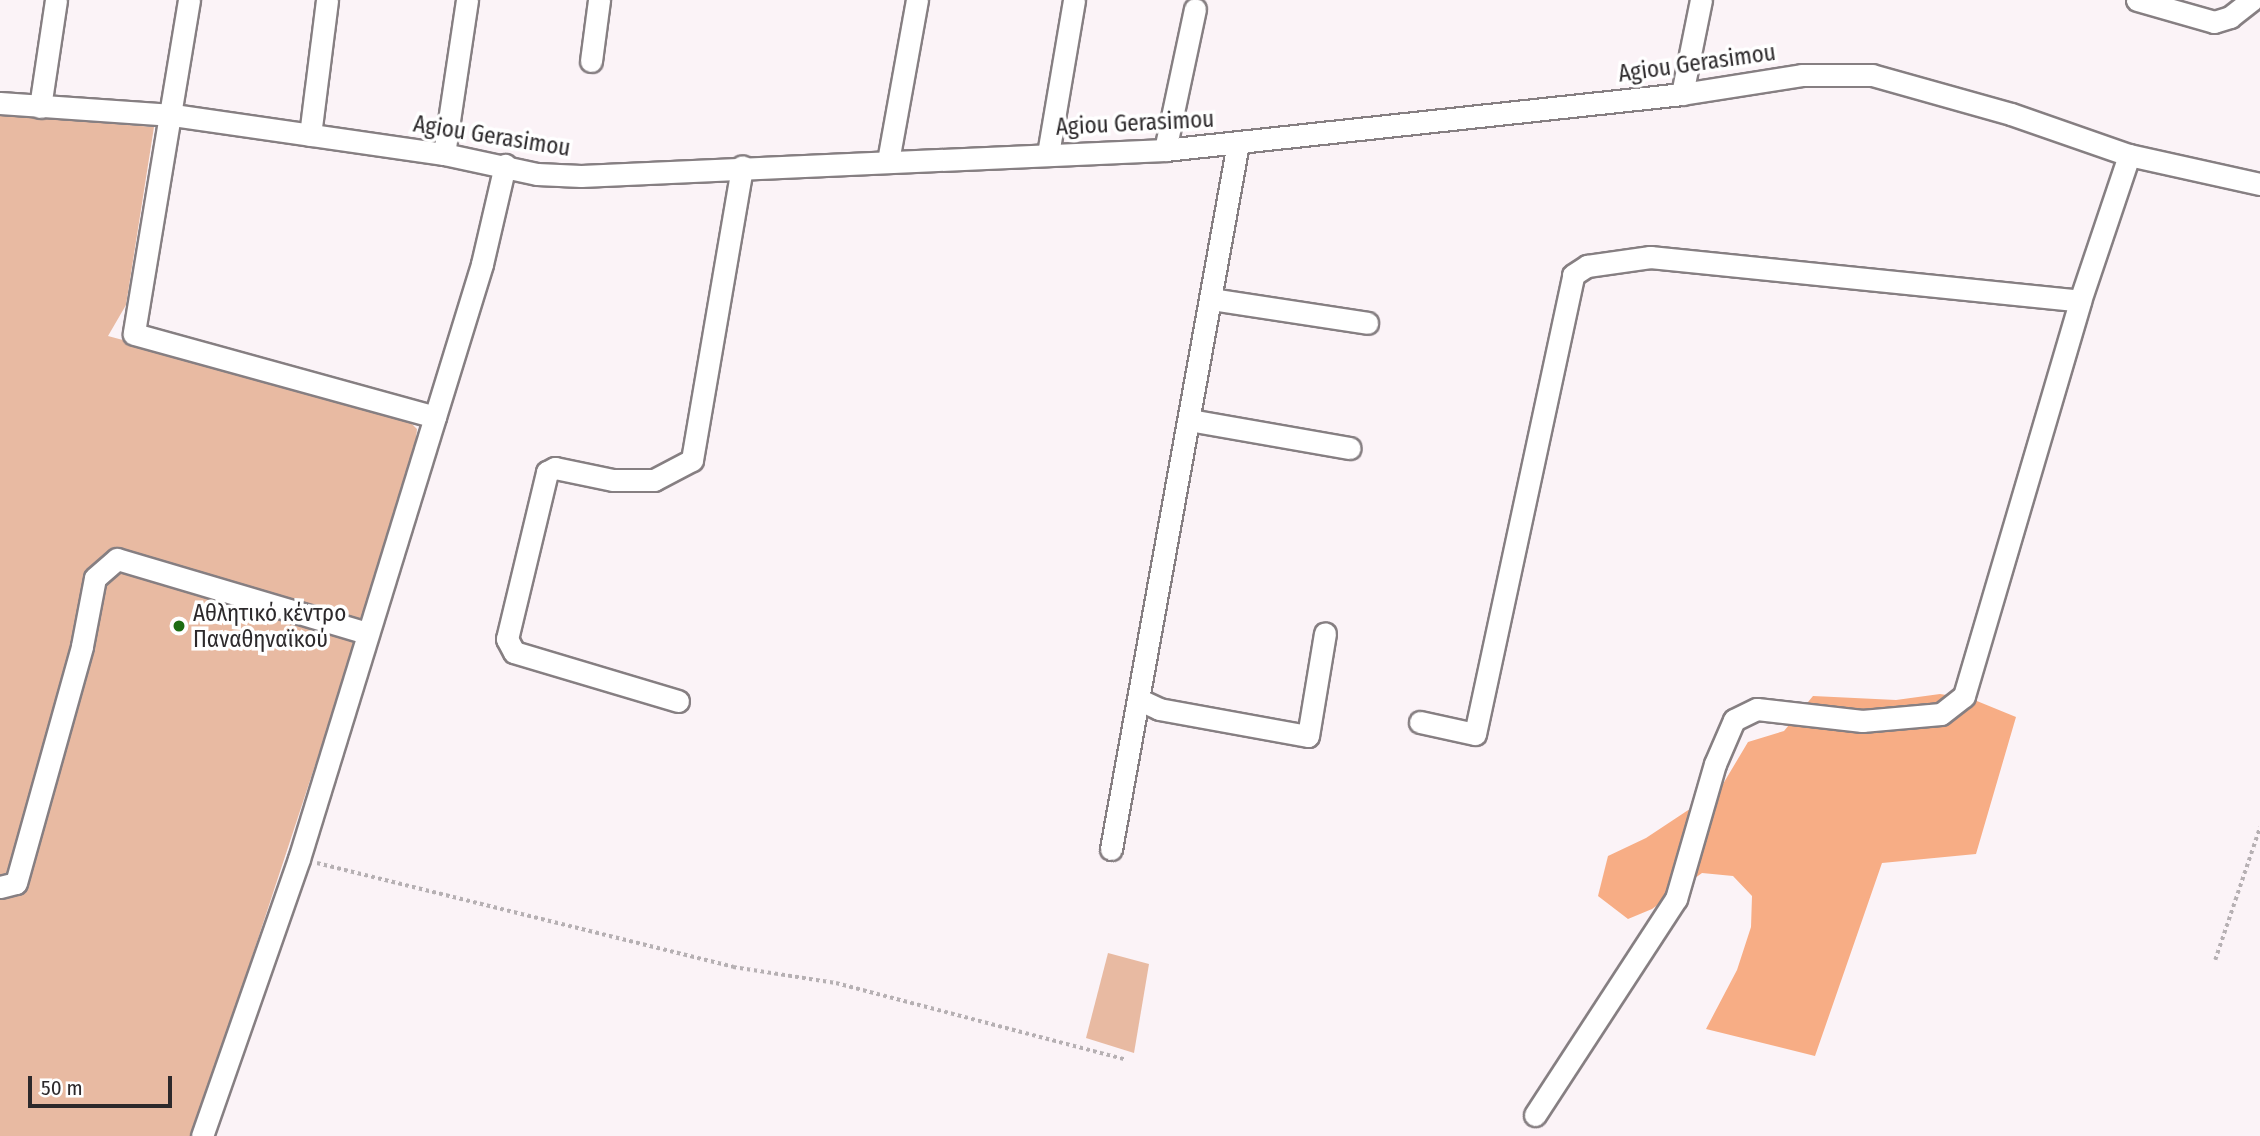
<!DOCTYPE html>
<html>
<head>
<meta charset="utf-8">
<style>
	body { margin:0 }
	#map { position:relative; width:2260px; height:1136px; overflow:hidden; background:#fbf3f7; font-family:"Fira Sans Condensed",sans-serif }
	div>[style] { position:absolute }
	.green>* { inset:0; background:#e8baa2 }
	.forest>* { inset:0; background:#f7ad85 }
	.path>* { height:3.5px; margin-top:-1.75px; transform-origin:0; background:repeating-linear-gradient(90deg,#b6b0b3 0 3.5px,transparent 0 7px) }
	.roads { filter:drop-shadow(2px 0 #867f82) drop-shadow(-2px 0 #867f82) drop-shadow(0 2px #867f82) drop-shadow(0 -2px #867f82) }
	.minor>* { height:21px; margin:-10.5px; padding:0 10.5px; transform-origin:10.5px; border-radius:10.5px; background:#fff }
	.dots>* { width:19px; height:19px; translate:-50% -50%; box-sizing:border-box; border:4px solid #fff; border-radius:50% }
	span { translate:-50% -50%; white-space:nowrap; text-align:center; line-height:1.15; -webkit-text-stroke:7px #fff; paint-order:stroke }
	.street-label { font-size:23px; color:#2c292b }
	.poi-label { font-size:23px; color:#2c292b }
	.left { translate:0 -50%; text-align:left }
	.scale { position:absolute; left:28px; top:1076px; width:144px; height:32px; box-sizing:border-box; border:4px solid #2c292b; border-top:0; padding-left:9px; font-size:21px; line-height:24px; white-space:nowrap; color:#2c292b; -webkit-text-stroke:5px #fff; paint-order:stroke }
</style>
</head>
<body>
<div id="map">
	<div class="green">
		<i style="clip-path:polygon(0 115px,154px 127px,126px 305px,108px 336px,404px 416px,417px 429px,415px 448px,324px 738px,193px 1136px,0 1136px)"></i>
		<i style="clip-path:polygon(1108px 953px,1149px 964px,1134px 1053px,1086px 1038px)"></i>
	</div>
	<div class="forest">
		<i style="clip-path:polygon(1940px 694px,1972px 699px,2016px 717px,1976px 854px,1882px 863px,1815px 1056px,1706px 1029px,1737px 970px,1751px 927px,1752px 896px,1733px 876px,1702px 873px,1652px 909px,1628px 919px,1598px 896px,1608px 856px,1646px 838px,1720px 789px,1748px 742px,1784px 731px,1813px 696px,1896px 700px)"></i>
	</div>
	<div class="path">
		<i style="left:317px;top:863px;width:429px;rotate:14deg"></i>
		<i style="left:733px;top:967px;width:104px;rotate:8.8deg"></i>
		<i style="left:836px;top:983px;width:298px;rotate:14.8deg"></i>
		<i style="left:2215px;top:960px;width:140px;rotate:-71.3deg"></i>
	</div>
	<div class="roads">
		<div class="minor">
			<i style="left:189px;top:0;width:338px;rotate:99.4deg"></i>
			<i style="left:134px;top:334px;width:312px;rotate:15.4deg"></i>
			<i style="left:435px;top:417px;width:160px;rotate:-72.9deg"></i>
			<i style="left:482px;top:264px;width:102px;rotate:-76.9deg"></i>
			<i style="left:2137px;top:0;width:80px;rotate:15.9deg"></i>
			<i style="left:2214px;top:22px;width:17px;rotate:-17deg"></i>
			<i style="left:2230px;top:17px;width:28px;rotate:-38deg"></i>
			<i style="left:591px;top:61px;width:62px;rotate:-82.5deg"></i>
			<i style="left:1682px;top:94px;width:96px;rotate:-78.6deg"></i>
			<i style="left:0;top:103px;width:173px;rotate:4deg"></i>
			<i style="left:173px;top:115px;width:274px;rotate:8.2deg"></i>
			<i style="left:444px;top:154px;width:95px;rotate:12.1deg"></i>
			<i style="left:537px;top:174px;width:44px;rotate:2.6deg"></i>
			<i style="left:581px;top:176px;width:585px;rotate:-2.55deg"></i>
			<i style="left:1165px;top:150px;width:520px;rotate:-6.18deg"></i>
			<i style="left:1682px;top:94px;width:121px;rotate:-9deg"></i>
			<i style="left:1802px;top:75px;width:70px"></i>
			<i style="left:1872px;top:75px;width:144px;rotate:15.7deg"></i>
			<i style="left:2011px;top:114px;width:125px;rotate:19.2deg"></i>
			<i style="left:2129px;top:155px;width:134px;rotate:12.5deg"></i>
			<i style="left:40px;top:107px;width:108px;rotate:-81.5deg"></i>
			<i style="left:310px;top:135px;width:136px;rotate:-82.8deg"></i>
			<i style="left:1165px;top:150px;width:144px;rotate:-78deg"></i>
			<i style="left:444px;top:154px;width:156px;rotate:-81.5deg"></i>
			<i style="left:1048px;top:154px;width:156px;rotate:-80.4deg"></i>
			<i style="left:888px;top:161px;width:164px;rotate:-79.8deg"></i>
			<i style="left:1211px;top:299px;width:158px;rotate:8.7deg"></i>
			<i style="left:1189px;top:420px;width:163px;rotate:9.9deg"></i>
			<i style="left:1138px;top:699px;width:23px;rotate:25deg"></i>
			<i style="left:1159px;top:709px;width:151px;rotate:10.3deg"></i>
			<i style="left:1308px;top:736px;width:104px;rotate:-80.6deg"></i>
			<i style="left:678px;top:701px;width:171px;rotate:-163.4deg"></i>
			<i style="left:514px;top:652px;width:15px;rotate:-118deg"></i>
			<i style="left:507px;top:639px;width:172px;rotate:-76.5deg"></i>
			<i style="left:547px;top:472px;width:9px;rotate:-27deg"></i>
			<i style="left:555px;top:468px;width:59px;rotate:11.7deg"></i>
			<i style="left:613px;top:480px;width:41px"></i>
			<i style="left:654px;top:480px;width:43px;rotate:-27.8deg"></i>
			<i style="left:692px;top:460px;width:298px;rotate:-80.3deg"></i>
			<i style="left:1420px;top:722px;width:56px;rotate:12.3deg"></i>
			<i style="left:1475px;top:734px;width:469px;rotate:-77.9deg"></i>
			<i style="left:1573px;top:275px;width:17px;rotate:-33deg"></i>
			<i style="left:1587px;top:266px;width:64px;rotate:-8.1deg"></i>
			<i style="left:1650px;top:257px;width:432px;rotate:5.8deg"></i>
			<i style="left:2080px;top:301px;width:154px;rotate:-71.4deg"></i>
			<i style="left:1111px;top:849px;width:717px;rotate:-79.8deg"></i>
			<i style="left:0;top:887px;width:16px;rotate:-14deg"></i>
			<i style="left:16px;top:883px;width:246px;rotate:-74.4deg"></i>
			<i style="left:82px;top:646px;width:69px;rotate:-79.2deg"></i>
			<i style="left:95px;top:578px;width:29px;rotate:-41deg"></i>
			<i style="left:117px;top:559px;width:261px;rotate:16.5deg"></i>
			<i style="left:1535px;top:1115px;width:258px;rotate:-56.9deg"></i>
			<i style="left:1676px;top:899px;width:141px;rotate:-73.9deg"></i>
			<i style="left:1715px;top:764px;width:48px;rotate:-66.6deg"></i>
			<i style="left:1734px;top:720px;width:25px;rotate:-26deg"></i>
			<i style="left:1757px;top:709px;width:106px;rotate:6.5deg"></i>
			<i style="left:1862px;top:721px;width:79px;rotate:-5.1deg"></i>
			<i style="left:1941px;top:714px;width:29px;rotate:-38deg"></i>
			<i style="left:1964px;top:696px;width:412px;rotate:-73.6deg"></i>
			<i style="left:202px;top:1136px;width:293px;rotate:-70.7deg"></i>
			<i style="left:299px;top:859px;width:462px;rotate:-72.9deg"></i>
		</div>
	</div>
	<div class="dots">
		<i style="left:179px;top:626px;background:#1d6d13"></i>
	</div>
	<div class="street-label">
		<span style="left:1697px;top:63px;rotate:-8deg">Agiou Gerasimou</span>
		<span style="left:1135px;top:123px;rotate:-3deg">Agiou Gerasimou</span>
		<span style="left:492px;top:136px;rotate:9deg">Agiou Gerasimou</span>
	</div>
	<div class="poi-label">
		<span class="left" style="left:193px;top:626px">Αθλητικό κέντρο<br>Παναθηναϊκού</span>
	</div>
	<div class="scale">50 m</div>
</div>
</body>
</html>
